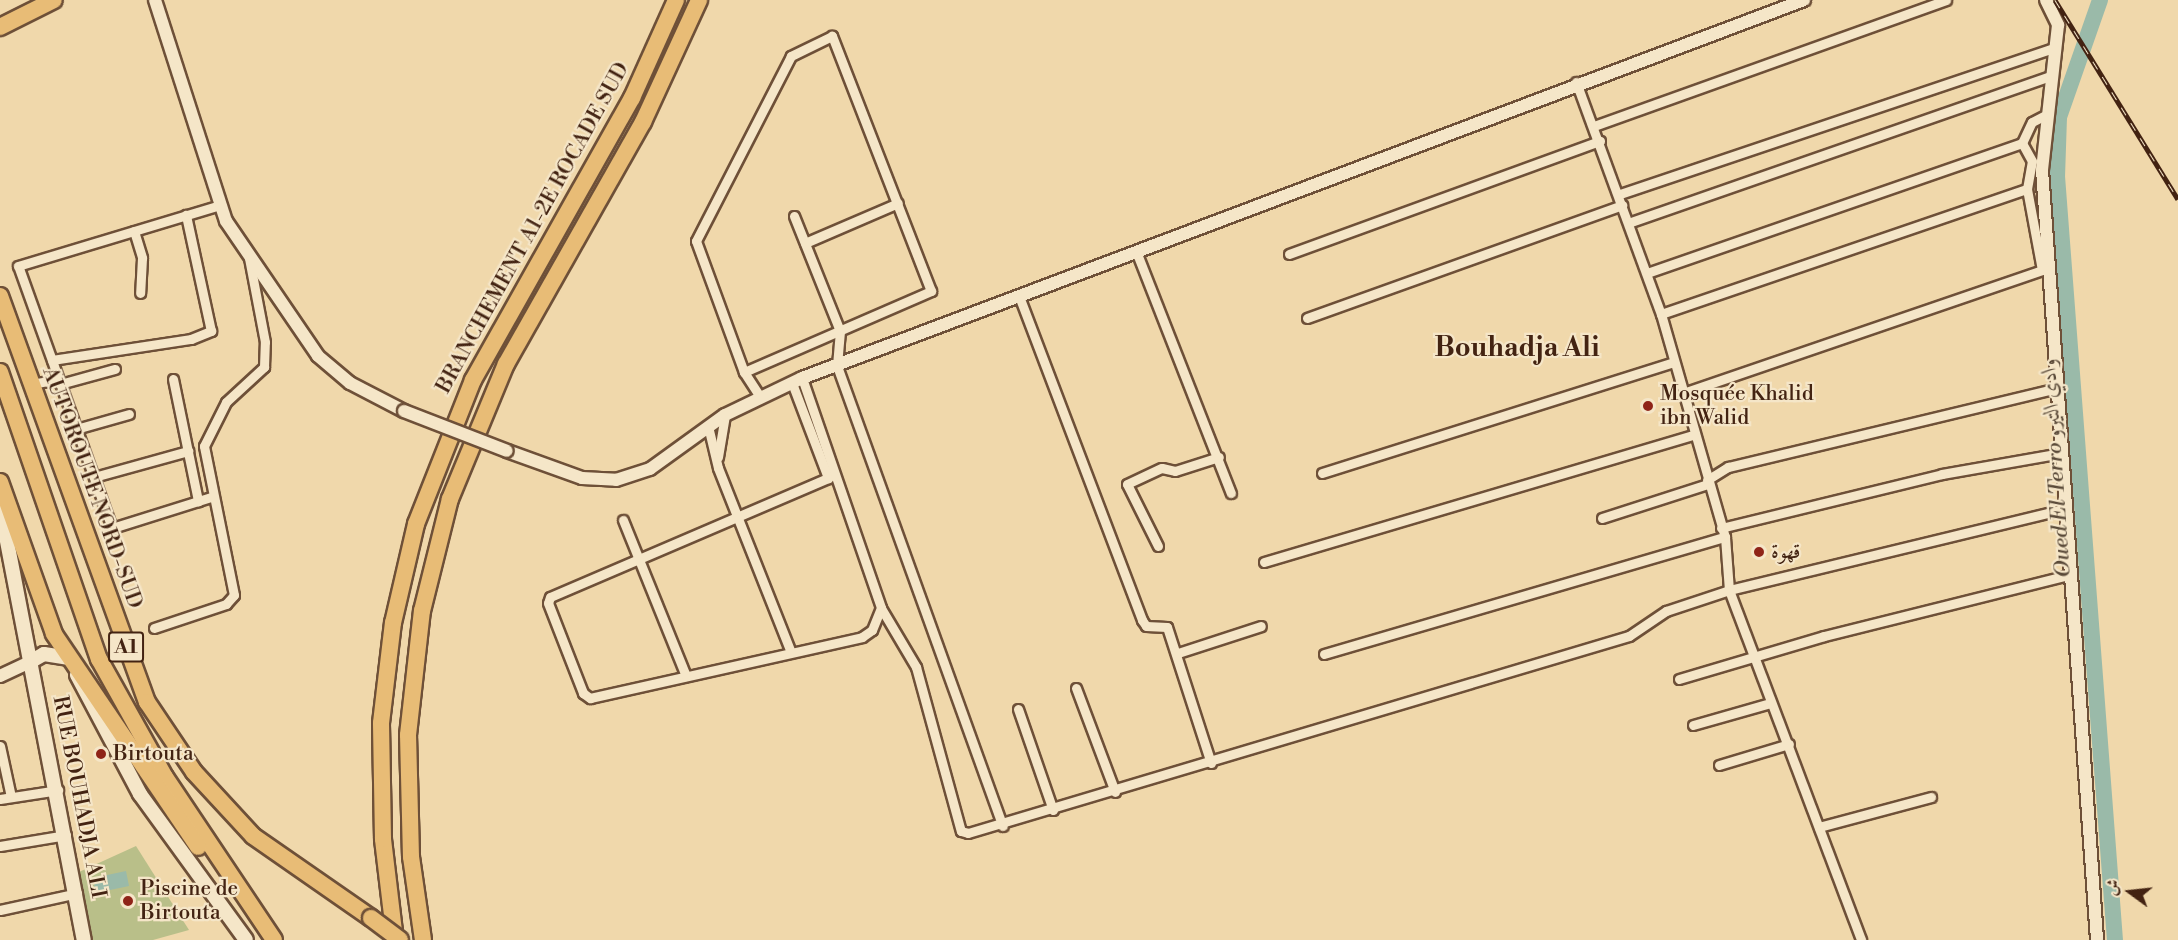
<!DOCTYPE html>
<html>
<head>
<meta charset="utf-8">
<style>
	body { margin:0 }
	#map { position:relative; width:2178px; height:940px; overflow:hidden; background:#f0d8ab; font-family:"Libre Bodoni",Amiri,serif }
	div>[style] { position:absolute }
	.green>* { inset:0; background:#b9bf89 }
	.water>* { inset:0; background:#9abaa9 }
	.river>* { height:16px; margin:-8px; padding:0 8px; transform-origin:8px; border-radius:8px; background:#9abaa9 }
	.roads { filter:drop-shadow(2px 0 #6e5038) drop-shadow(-2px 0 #6e5038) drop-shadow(0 2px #6e5038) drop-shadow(0 -2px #6e5038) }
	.minor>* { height:9px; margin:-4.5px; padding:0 4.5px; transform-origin:4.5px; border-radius:4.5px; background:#f5e6c8 }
	.tertiary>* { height:12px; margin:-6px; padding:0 6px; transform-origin:6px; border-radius:6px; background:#f5e6c8 }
	.secondary>* { height:14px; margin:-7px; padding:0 7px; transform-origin:7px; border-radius:7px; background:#f5e6c8 }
	.motorway>* { height:16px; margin:-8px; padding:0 8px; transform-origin:8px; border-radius:8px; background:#e8bc76 }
	.rail>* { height:5px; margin-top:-2.5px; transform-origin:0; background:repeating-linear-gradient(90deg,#f5e6c8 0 9px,#432312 0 18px); box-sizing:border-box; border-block:2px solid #432312 }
	.bridges { filter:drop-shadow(2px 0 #6e5038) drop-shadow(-2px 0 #6e5038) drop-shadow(0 2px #6e5038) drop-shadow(0 -2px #6e5038) }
	.tertiary-bridge>* { height:12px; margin:-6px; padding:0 6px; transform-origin:6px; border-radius:6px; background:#f5e6c8 }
	.motorway-bridge>* { height:16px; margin:-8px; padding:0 8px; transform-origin:8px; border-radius:8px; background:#e8bc76 }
	.dots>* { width:16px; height:16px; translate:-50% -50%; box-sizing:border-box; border:3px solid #f5e6c8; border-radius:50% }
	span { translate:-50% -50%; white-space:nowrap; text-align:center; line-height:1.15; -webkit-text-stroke:4.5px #f5e6c8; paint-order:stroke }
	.shield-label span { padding:2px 4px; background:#f5e6c8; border:2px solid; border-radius:4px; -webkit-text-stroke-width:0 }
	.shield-label { font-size:20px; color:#432312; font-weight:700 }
	.street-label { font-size:21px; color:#432312 }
	.poi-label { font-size:21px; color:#432312 }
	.left { translate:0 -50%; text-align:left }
	.water-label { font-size:22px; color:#594938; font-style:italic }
	.district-label { font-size:27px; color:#432312; font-weight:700 }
	.north { position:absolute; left:2100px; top:862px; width:60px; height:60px; -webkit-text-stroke:4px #f5e6c8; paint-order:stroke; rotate:285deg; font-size:16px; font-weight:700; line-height:24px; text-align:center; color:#432312 }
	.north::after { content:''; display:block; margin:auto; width:21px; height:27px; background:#432312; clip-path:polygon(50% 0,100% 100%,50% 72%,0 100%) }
</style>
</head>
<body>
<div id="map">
	<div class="green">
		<i style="clip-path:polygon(136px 846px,189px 930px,153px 940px,92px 940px,79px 872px)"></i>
	</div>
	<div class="water">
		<i style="clip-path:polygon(126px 871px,129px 886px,96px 893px,93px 878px)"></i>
	</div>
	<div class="river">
		<i style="left:2100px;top:0;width:124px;rotate:109.3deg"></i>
		<i style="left:2059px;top:117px;width:59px;rotate:91.9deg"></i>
		<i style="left:2057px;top:176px;width:766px;rotate:85.66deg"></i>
	</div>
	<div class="roads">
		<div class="minor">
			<i style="left:1576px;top:82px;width:247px;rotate:69.9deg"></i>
			<i style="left:1661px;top:314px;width:232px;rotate:74deg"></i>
			<i style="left:1725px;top:537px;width:53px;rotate:85.7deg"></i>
			<i style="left:1729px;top:590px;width:374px;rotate:69.3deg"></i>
			<i style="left:1594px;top:126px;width:374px;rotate:-19.7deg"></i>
			<i style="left:2027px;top:189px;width:82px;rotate:79.5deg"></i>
			<i style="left:1620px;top:194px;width:459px;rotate:-18.6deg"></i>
			<i style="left:794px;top:216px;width:124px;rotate:68.2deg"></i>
			<i style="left:840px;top:331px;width:35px;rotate:95deg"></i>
			<i style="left:837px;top:366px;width:489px;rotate:70.2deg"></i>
			<i style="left:1631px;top:222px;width:444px;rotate:-19.2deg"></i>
			<i style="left:134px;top:231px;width:28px;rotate:73deg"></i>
			<i style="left:142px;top:258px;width:35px;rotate:93deg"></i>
			<i style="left:805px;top:243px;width:101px;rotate:-23.3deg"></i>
			<i style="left:1136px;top:251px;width:260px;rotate:68.6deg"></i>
			<i style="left:1289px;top:254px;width:331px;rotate:-20deg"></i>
			<i style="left:1647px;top:273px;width:397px;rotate:-19.1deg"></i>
			<i style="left:1019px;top:296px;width:347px;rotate:69.2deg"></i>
			<i style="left:1142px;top:620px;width:7px;rotate:56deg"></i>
			<i style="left:1146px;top:626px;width:21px;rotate:3deg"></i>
			<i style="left:1167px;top:627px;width:143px;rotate:72.1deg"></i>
			<i style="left:1661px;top:314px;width:387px;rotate:-18.9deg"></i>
			<i style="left:2027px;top:189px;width:28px;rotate:-80deg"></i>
			<i style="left:2032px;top:161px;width:21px;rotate:-119deg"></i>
			<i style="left:2022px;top:143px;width:23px;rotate:-65deg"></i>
			<i style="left:2032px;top:122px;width:13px;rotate:-27deg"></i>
			<i style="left:1307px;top:318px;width:335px;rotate:-19.7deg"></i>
			<i style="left:52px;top:360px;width:141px;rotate:-8.6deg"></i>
			<i style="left:191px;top:339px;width:22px;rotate:-22deg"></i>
			<i style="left:211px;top:331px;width:119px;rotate:-102.2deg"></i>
			<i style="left:744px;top:372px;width:204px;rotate:-23.4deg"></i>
			<i style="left:931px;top:291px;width:274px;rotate:-111.2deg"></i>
			<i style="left:832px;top:36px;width:46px;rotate:154deg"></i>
			<i style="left:791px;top:56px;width:208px;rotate:117.2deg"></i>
			<i style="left:696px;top:241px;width:140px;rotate:69.9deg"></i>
			<i style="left:744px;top:372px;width:31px;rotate:57deg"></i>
			<i style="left:802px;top:378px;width:243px;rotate:71deg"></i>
			<i style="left:881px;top:608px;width:69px;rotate:59.3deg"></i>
			<i style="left:916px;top:667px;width:170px;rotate:74.7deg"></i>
			<i style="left:961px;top:831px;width:7px;rotate:16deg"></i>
			<i style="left:968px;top:833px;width:690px;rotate:-16.6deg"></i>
			<i style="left:1629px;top:636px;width:45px;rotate:-34deg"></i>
			<i style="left:1666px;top:611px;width:66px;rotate:-18.4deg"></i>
			<i style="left:1729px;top:590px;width:345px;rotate:-13.6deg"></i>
			<i style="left:173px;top:379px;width:125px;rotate:78.4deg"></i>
			<i style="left:792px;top:383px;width:102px;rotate:69.2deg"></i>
			<i style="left:828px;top:478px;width:302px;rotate:156.8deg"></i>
			<i style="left:550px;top:597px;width:6px;rotate:108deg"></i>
			<i style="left:548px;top:603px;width:97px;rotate:68.7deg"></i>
			<i style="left:583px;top:693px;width:9px;rotate:36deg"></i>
			<i style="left:590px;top:698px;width:279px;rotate:-12.6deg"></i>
			<i style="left:862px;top:637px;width:12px;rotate:-35deg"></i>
			<i style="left:872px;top:630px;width:24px;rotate:-68deg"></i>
			<i style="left:31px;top:384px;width:27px;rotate:-10deg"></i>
			<i style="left:60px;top:384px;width:57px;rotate:-15.3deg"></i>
			<i style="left:1683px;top:393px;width:386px;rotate:-18.9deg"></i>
			<i style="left:708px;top:426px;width:43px;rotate:76.6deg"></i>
			<i style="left:718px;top:468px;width:198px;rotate:68.4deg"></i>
			<i style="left:76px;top:429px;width:55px;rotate:-15.8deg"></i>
			<i style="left:718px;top:457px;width:43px;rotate:-80.5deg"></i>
			<i style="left:1322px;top:473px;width:369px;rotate:-17.5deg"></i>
			<i style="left:94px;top:477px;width:98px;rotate:-15.5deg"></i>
			<i style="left:1707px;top:480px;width:25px;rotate:-32deg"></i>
			<i style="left:1728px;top:467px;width:338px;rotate:-13.5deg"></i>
			<i style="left:211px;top:497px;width:104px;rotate:162.6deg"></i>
			<i style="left:112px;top:528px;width:278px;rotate:-109.7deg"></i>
			<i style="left:18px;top:266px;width:211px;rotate:-16.8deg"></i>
			<i style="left:1602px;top:518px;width:111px;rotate:-17.8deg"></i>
			<i style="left:623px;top:520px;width:168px;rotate:68deg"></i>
			<i style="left:1721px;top:528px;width:228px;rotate:-13.7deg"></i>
			<i style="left:1942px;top:474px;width:121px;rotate:-10deg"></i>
			<i style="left:1158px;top:546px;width:69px;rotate:-116.6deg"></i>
			<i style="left:1127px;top:484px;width:38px;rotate:-25deg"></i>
			<i style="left:1162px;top:468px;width:13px;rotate:13deg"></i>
			<i style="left:1175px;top:471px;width:46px;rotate:-17.7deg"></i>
			<i style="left:1264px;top:562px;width:448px;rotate:-16.5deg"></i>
			<i style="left:154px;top:628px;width:76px;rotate:-18.4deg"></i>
			<i style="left:226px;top:604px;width:12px;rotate:-48deg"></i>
			<i style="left:234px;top:595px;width:152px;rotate:-101.4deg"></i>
			<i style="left:204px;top:446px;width:49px;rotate:-63.4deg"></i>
			<i style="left:226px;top:402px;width:52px;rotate:-42.6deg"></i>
			<i style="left:264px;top:367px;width:25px;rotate:-88deg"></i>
			<i style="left:265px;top:342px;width:86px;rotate:-100.8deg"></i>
			<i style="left:1178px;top:653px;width:87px;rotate:-18deg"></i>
			<i style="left:1324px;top:654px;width:418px;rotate:-16.3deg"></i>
			<i style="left:1679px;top:679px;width:151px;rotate:-16.5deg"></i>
			<i style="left:1824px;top:636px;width:252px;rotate:-14deg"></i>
			<i style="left:1076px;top:688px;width:111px;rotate:69.4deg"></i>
			<i style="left:1018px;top:709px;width:107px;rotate:70.9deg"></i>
			<i style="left:1693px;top:725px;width:80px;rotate:-15.9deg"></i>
			<i style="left:0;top:746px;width:52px;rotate:77.8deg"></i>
			<i style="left:1719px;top:765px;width:73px;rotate:-16.7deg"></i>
			<i style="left:0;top:799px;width:59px;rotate:-8.8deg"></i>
			<i style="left:1819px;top:827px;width:116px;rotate:-15deg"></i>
			<i style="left:0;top:846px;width:67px;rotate:-9.5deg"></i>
			<i style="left:0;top:910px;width:79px;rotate:-12.4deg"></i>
		</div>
		<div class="tertiary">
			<i style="left:155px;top:0;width:232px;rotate:72.2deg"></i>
			<i style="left:226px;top:221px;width:163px;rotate:55.7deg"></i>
			<i style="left:318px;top:356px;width:42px;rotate:40.2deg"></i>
			<i style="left:350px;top:383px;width:61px;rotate:27.4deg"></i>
			<i style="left:2046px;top:0;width:28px;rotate:64deg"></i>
			<i style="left:2058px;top:25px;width:146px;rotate:96.3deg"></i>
			<i style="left:2042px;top:170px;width:772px;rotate:85.91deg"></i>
			<i style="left:507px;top:451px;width:80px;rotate:19.8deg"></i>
			<i style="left:582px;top:478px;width:34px;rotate:3deg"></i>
			<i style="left:616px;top:480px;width:36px;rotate:-18deg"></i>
			<i style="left:650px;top:469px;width:92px;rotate:-35.8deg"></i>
			<i style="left:725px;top:415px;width:85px;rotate:-25.7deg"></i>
			<i style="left:802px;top:378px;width:1071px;rotate:-20.67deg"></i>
			<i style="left:0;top:676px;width:33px;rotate:-25deg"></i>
		</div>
		<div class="secondary">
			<i style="left:0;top:505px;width:443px;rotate:79.1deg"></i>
			<i style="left:30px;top:662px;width:16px;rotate:-30deg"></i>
			<i style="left:44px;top:654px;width:24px;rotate:9deg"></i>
			<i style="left:77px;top:675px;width:135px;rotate:62.1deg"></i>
			<i style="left:140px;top:794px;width:180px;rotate:54deg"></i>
		</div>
		<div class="motorway">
			<i style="left:0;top:27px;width:60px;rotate:-26.6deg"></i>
			<i style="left:0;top:296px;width:432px;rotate:70.1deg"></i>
			<i style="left:147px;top:702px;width:84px;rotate:56.1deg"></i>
			<i style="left:194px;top:772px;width:87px;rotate:47.3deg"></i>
			<i style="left:253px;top:836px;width:144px;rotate:34.8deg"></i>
			<i style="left:0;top:372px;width:304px;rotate:71deg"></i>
			<i style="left:99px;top:659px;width:135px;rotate:60.8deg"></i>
			<i style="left:165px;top:777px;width:196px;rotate:56.2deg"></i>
			<i style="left:0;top:482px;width:161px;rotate:70.4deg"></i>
			<i style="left:54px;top:634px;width:257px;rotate:55.9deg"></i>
			<i style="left:395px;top:940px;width:102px;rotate:-96.8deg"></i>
			<i style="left:383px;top:839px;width:116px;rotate:-91deg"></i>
			<i style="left:381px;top:723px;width:101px;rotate:-83.2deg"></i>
			<i style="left:393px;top:623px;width:102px;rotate:-76.9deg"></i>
			<i style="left:416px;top:524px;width:155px;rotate:-68.4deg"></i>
			<i style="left:473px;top:380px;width:324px;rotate:-60.6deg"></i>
			<i style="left:632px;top:98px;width:107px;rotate:-65.8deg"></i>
			<i style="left:423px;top:940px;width:84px;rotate:-98.2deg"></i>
			<i style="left:411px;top:857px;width:122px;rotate:-91.4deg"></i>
			<i style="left:408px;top:735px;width:125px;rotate:-83.6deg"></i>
			<i style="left:422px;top:611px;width:115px;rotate:-76deg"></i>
			<i style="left:450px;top:499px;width:146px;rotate:-67.5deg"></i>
			<i style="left:506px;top:364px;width:278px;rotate:-60.5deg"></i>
			<i style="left:643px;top:122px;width:134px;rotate:-65.3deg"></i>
		</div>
	</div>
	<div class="rail">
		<i style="left:2055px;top:0;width:234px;rotate:58.3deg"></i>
	</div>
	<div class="bridges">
		<div class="tertiary-bridge">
			<i style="left:404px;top:411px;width:110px;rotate:21.2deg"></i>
		</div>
		<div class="motorway-bridge">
			<i style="left:371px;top:918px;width:36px;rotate:37deg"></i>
		</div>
	</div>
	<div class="dots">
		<i style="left:1648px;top:406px;background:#8f2418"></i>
		<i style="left:1759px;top:552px;background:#8f2418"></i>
		<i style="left:101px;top:754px;background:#8f2418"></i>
		<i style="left:128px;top:901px;background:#8f2418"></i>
	</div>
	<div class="shield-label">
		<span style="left:126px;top:647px">A1</span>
	</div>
	<div class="street-label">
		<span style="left:533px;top:228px;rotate:-61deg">BRANCHEMENT A1-2E ROCADE SUD</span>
		<span style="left:92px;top:488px;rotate:70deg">AUTOROUTE NORD-SUD</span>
		<span style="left:79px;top:797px;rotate:79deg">RUE BOUHADJA ALI</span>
	</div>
	<div class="poi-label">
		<span class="left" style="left:1660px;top:406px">Mosquée Khalid<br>ibn Walid</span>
		<span class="left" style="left:1771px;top:552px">قهوة</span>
		<span class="left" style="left:113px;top:754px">Birtouta</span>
		<span class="left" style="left:140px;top:901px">Piscine de<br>Birtouta</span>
	</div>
	<div class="water-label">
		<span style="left:2056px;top:468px;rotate:-94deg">Oued El Terro وادي التيرو</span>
	</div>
	<div class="district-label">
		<span style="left:1517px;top:349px">Bouhadja Ali</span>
	</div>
	<div class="north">ش</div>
</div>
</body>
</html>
